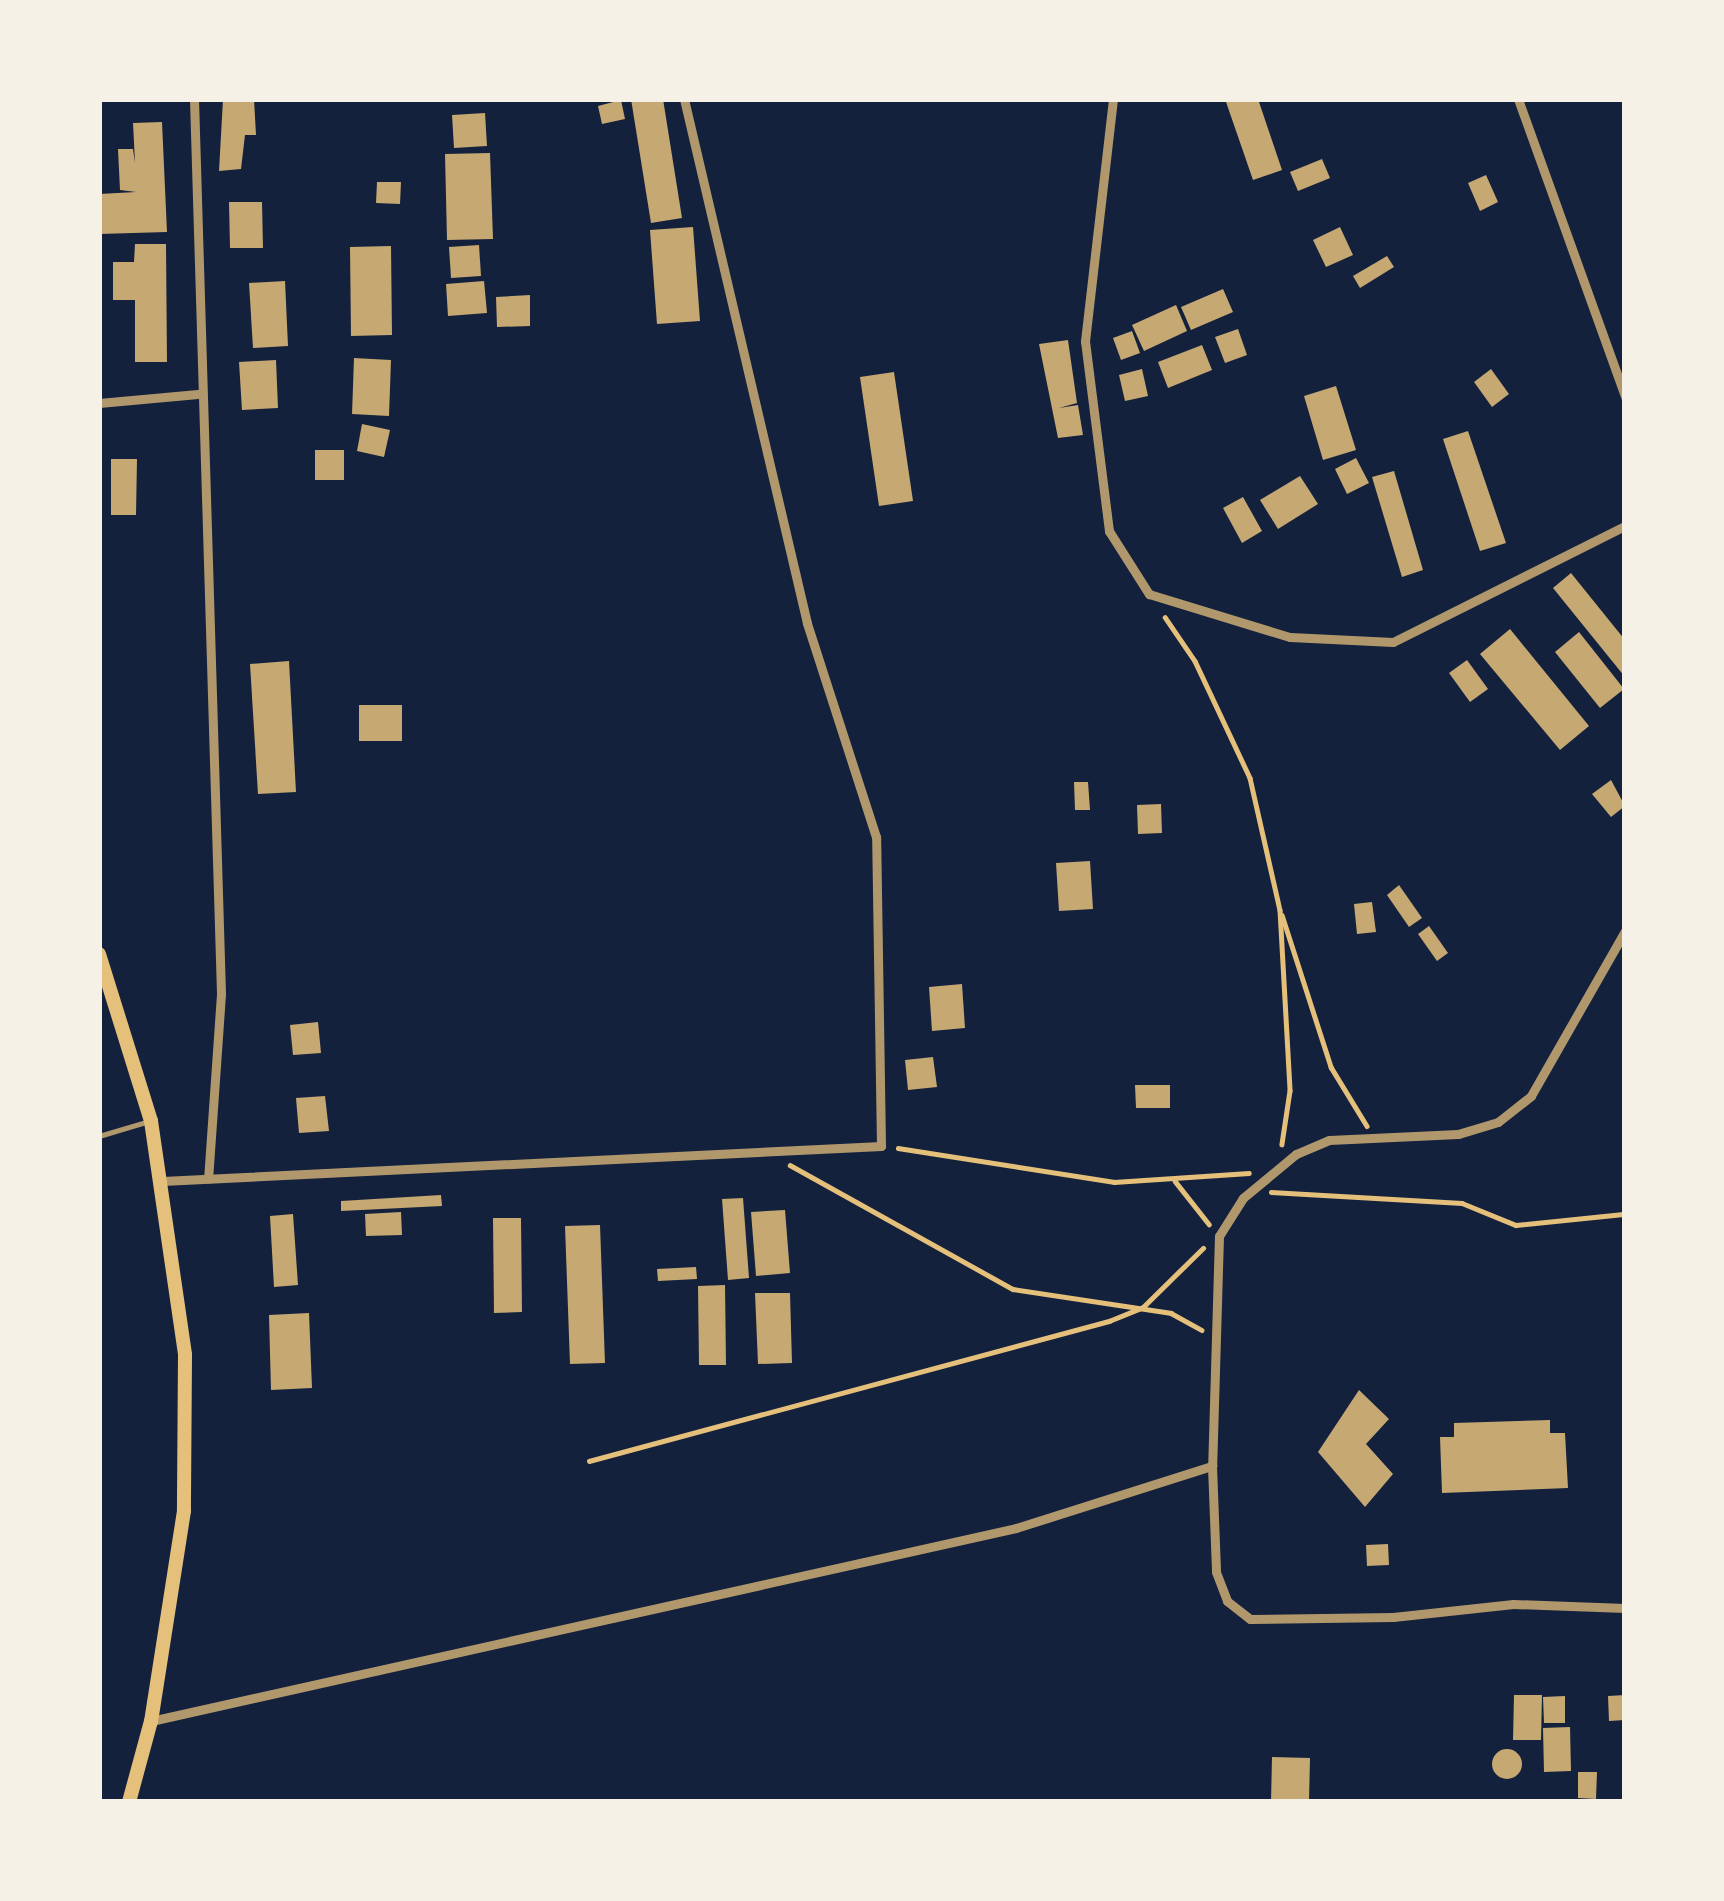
<!DOCTYPE html>
<html>
<head>
<meta charset="utf-8">
<style>
	body { margin:0 }
	#map { position:relative; width:1724px; height:1901px; overflow:hidden; background:#14213d; font-family:"Source Serif 4",serif }
	div>[style] { position:absolute }
	.building>* { inset:0; background:#c6a872 }
	.round { border-radius:50% }
	.path>* { height:4.5px; margin:-2.25px; padding:0 2.25px; transform-origin:2.25px; border-radius:2.25px; background:#e5c07b }
	.service>* { height:4.5px; margin:-2.25px; padding:0 2.25px; transform-origin:2.25px; border-radius:2.25px; background:#b1986c }
	.minor>* { height:9px; margin:-4.5px; padding:0 4.5px; transform-origin:4.5px; border-radius:4.5px; background:#b1986c }
	.secondary>* { height:14px; margin:-7px; padding:0 7px; transform-origin:7px; border-radius:7px; background:#e5c07b }
	span { translate:-50% -50%; white-space:nowrap; text-align:center; line-height:1.15; -webkit-text-stroke:10px #f6f1e7; paint-order:stroke }
	.frame { position:absolute; inset:0; border:102px solid #f6f1e7; pointer-events:none }
</style>
</head>
<body>
<div id="map">
	<div class="building">
		<i style="clip-path:polygon(223px 99px,254px 99px,256px 135px,245px 135px,241px 169px,219px 171px)"></i>
		<i style="clip-path:polygon(631px 99px,663px 99px,682px 218px,651px 223px)"></i>
		<i style="clip-path:polygon(1225px 99px,1258px 99px,1282px 170px,1253px 180px)"></i>
		<i style="clip-path:polygon(621px 100px,625px 119px,602px 124px,598px 106px)"></i>
		<i style="clip-path:polygon(485px 113px,487px 146px,454px 148px,452px 115px)"></i>
		<i style="clip-path:polygon(162px 122px,167px 232px,99px 234px,99px 194px,136px 192px,120px 190px,118px 149px,133px 149px,135px 163px,133px 123px)"></i>
		<i style="clip-path:polygon(490px 153px,493px 239px,447px 240px,445px 154px)"></i>
		<i style="clip-path:polygon(1322px 159px,1330px 178px,1298px 191px,1290px 172px)"></i>
		<i style="clip-path:polygon(1486px 175px,1498px 202px,1480px 211px,1468px 183px)"></i>
		<i style="clip-path:polygon(377px 182px,401px 182px,400px 204px,376px 203px)"></i>
		<i style="clip-path:polygon(229px 202px,262px 202px,263px 248px,230px 248px)"></i>
		<i style="clip-path:polygon(693px 227px,700px 321px,657px 324px,650px 230px)"></i>
		<i style="clip-path:polygon(1340px 227px,1353px 255px,1326px 267px,1313px 240px)"></i>
		<i style="clip-path:polygon(135px 244px,166px 244px,167px 362px,135px 362px,135px 300px,113px 300px,113px 262px,134px 262px)"></i>
		<i style="clip-path:polygon(479px 245px,481px 276px,451px 278px,449px 247px)"></i>
		<i style="clip-path:polygon(391px 246px,392px 335px,351px 336px,350px 247px)"></i>
		<i style="clip-path:polygon(1387px 256px,1394px 267px,1360px 288px,1353px 276px)"></i>
		<i style="clip-path:polygon(285px 281px,288px 346px,253px 348px,249px 283px)"></i>
		<i style="clip-path:polygon(484px 281px,487px 313px,448px 316px,446px 284px)"></i>
		<i style="clip-path:polygon(1223px 289px,1233px 312px,1191px 330px,1181px 307px)"></i>
		<i style="clip-path:polygon(530px 295px,530px 326px,497px 327px,496px 297px)"></i>
		<i style="clip-path:polygon(1176px 305px,1187px 331px,1144px 351px,1132px 325px)"></i>
		<i style="clip-path:polygon(1238px 329px,1247px 355px,1225px 363px,1215px 337px)"></i>
		<i style="clip-path:polygon(1132px 331px,1140px 353px,1121px 360px,1113px 338px)"></i>
		<i style="clip-path:polygon(1068px 340px,1077px 403px,1059px 408px,1078px 405px,1083px 435px,1058px 438px,1039px 344px)"></i>
		<i style="clip-path:polygon(1202px 345px,1212px 370px,1168px 388px,1158px 362px)"></i>
		<i style="clip-path:polygon(354px 358px,391px 360px,389px 416px,352px 414px)"></i>
		<i style="clip-path:polygon(276px 360px,278px 408px,242px 410px,239px 362px)"></i>
		<i style="clip-path:polygon(1142px 369px,1148px 396px,1125px 401px,1119px 375px)"></i>
		<i style="clip-path:polygon(1491px 369px,1509px 394px,1492px 407px,1474px 382px)"></i>
		<i style="clip-path:polygon(894px 372px,913px 501px,879px 506px,860px 377px)"></i>
		<i style="clip-path:polygon(1336px 386px,1356px 450px,1323px 460px,1304px 396px)"></i>
		<i style="clip-path:polygon(362px 424px,390px 430px,384px 457px,357px 451px)"></i>
		<i style="clip-path:polygon(1468px 431px,1506px 543px,1480px 551px,1443px 439px)"></i>
		<i style="clip-path:polygon(315px 450px,344px 450px,344px 480px,315px 480px)"></i>
		<i style="clip-path:polygon(1356px 458px,1369px 483px,1347px 494px,1335px 469px)"></i>
		<i style="clip-path:polygon(111px 459px,137px 459px,136px 515px,111px 515px)"></i>
		<i style="clip-path:polygon(1394px 471px,1423px 570px,1402px 577px,1372px 477px)"></i>
		<i style="clip-path:polygon(1300px 476px,1318px 504px,1278px 529px,1260px 500px)"></i>
		<i style="clip-path:polygon(1243px 497px,1262px 531px,1242px 543px,1223px 508px)"></i>
		<i style="clip-path:polygon(1571px 573px,1625px 640px,1625px 677px,1553px 588px)"></i>
		<i style="clip-path:polygon(1510px 629px,1589px 726px,1560px 750px,1480px 654px)"></i>
		<i style="clip-path:polygon(1579px 632px,1624px 689px,1600px 708px,1555px 652px)"></i>
		<i style="clip-path:polygon(1467px 660px,1488px 689px,1470px 702px,1449px 673px)"></i>
		<i style="clip-path:polygon(289px 661px,296px 792px,258px 794px,250px 664px)"></i>
		<i style="clip-path:polygon(359px 705px,402px 705px,402px 741px,359px 741px)"></i>
		<i style="clip-path:polygon(1611px 780px,1625px 806px,1611px 817px,1592px 794px)"></i>
		<i style="clip-path:polygon(1074px 782px,1088px 782px,1090px 810px,1075px 810px)"></i>
		<i style="clip-path:polygon(1161px 804px,1162px 833px,1138px 834px,1137px 805px)"></i>
		<i style="clip-path:polygon(1090px 861px,1093px 909px,1059px 911px,1056px 863px)"></i>
		<i style="clip-path:polygon(1399px 885px,1422px 918px,1409px 927px,1387px 895px)"></i>
		<i style="clip-path:polygon(1372px 902px,1376px 932px,1357px 934px,1354px 904px)"></i>
		<i style="clip-path:polygon(1429px 926px,1448px 953px,1437px 961px,1418px 934px)"></i>
		<i style="clip-path:polygon(962px 984px,965px 1028px,932px 1031px,929px 987px)"></i>
		<i style="clip-path:polygon(318px 1022px,321px 1053px,293px 1055px,290px 1025px)"></i>
		<i style="clip-path:polygon(933px 1057px,937px 1087px,908px 1090px,905px 1060px)"></i>
		<i style="clip-path:polygon(1135px 1085px,1170px 1085px,1170px 1108px,1136px 1108px)"></i>
		<i style="clip-path:polygon(325px 1096px,329px 1131px,299px 1133px,296px 1098px)"></i>
		<i style="clip-path:polygon(441px 1195px,442px 1206px,341px 1211px,341px 1201px)"></i>
		<i style="clip-path:polygon(743px 1198px,749px 1278px,728px 1280px,722px 1199px)"></i>
		<i style="clip-path:polygon(785px 1210px,790px 1273px,756px 1276px,751px 1212px)"></i>
		<i style="clip-path:polygon(401px 1212px,402px 1235px,366px 1236px,365px 1214px)"></i>
		<i style="clip-path:polygon(293px 1214px,298px 1285px,274px 1287px,270px 1216px)"></i>
		<i style="clip-path:polygon(493px 1218px,521px 1218px,522px 1312px,494px 1313px)"></i>
		<i style="clip-path:polygon(600px 1225px,605px 1363px,570px 1364px,565px 1226px)"></i>
		<i style="clip-path:polygon(696px 1267px,697px 1279px,658px 1281px,657px 1269px)"></i>
		<i style="clip-path:polygon(725px 1285px,726px 1365px,699px 1365px,698px 1286px)"></i>
		<i style="clip-path:polygon(755px 1293px,790px 1293px,792px 1363px,758px 1364px)"></i>
		<i style="clip-path:polygon(309px 1313px,312px 1388px,271px 1390px,269px 1315px)"></i>
		<i style="clip-path:polygon(1359px 1390px,1389px 1419px,1366px 1444px,1393px 1474px,1365px 1507px,1318px 1452px)"></i>
		<i style="clip-path:polygon(1550px 1420px,1550px 1433px,1565px 1433px,1568px 1488px,1442px 1493px,1440px 1437px,1454px 1437px,1454px 1423px)"></i>
		<i style="clip-path:polygon(1388px 1544px,1389px 1565px,1367px 1566px,1366px 1545px)"></i>
		<i style="clip-path:polygon(1514px 1695px,1542px 1695px,1541px 1740px,1513px 1740px)"></i>
		<i style="clip-path:polygon(1625px 1695px,1625px 1720px,1609px 1721px,1608px 1696px)"></i>
		<i style="clip-path:polygon(1565px 1696px,1565px 1723px,1544px 1723px,1543px 1697px)"></i>
		<i style="clip-path:polygon(1570px 1727px,1571px 1771px,1544px 1772px,1543px 1728px)"></i>
		<i class="round" style="left:1492px;top:1749px;width:30px;height:30px"></i>
		<i style="clip-path:polygon(1272px 1757px,1310px 1758px,1309px 1802px,1271px 1802px)"></i>
		<i style="clip-path:polygon(1578px 1772px,1597px 1772px,1596px 1799px,1578px 1798px)"></i>
	</div>
	<div class="path">
		<i style="left:1165px;top:617px;width:53px;rotate:55.7deg"></i>
		<i style="left:1195px;top:661px;width:129px;rotate:64.8deg"></i>
		<i style="left:1250px;top:778px;width:135px;rotate:77.2deg"></i>
		<i style="left:1280px;top:910px;width:181px;rotate:86.8deg"></i>
		<i style="left:1290px;top:1091px;width:54px;rotate:98.6deg"></i>
		<i style="left:1282px;top:915px;width:160px;rotate:72.1deg"></i>
		<i style="left:1331px;top:1067px;width:69px;rotate:58.6deg"></i>
		<i style="left:898px;top:1148px;width:219px;rotate:8.9deg"></i>
		<i style="left:1114px;top:1182px;width:135px;rotate:-3.8deg"></i>
		<i style="left:790px;top:1165px;width:255px;rotate:29.1deg"></i>
		<i style="left:1013px;top:1289px;width:160px;rotate:8.6deg"></i>
		<i style="left:1171px;top:1313px;width:35px;rotate:29deg"></i>
		<i style="left:1175px;top:1181px;width:55px;rotate:51.7deg"></i>
		<i style="left:1271px;top:1192px;width:191px;rotate:3.3deg"></i>
		<i style="left:1462px;top:1203px;width:58px;rotate:22.2deg"></i>
		<i style="left:1516px;top:1225px;width:110px;rotate:-5.8deg"></i>
		<i style="left:589px;top:1461px;width:539px;rotate:-15.07deg"></i>
		<i style="left:1109px;top:1321px;width:37px;rotate:-22deg"></i>
		<i style="left:1143px;top:1307px;width:84px;rotate:-44.5deg"></i>
	</div>
	<div class="service">
		<i style="left:99px;top:1136px;width:49px;rotate:-16.6deg"></i>
	</div>
	<div class="minor">
		<i style="left:194px;top:99px;width:895px;rotate:88.27deg"></i>
		<i style="left:221px;top:994px;width:185px;rotate:94deg"></i>
		<i style="left:1113px;top:99px;width:244px;rotate:96.6deg"></i>
		<i style="left:1085px;top:341px;width:192px;rotate:82.8deg"></i>
		<i style="left:1109px;top:531px;width:75px;rotate:57.6deg"></i>
		<i style="left:1149px;top:594px;width:147px;rotate:17deg"></i>
		<i style="left:1290px;top:637px;width:103px;rotate:2.8deg"></i>
		<i style="left:1393px;top:642px;width:259px;rotate:-26.6deg"></i>
		<i style="left:1518px;top:99px;width:317px;rotate:70.2deg"></i>
		<i style="left:99px;top:403px;width:99px;rotate:-5.2deg"></i>
		<i style="left:1625px;top:931px;width:190px;rotate:119.7deg"></i>
		<i style="left:1531px;top:1096px;width:42px;rotate:141.8deg"></i>
		<i style="left:1498px;top:1122px;width:42px;rotate:163.3deg"></i>
		<i style="left:1458px;top:1134px;width:129px;rotate:177.3deg"></i>
		<i style="left:1329px;top:1140px;width:36px;rotate:157deg"></i>
		<i style="left:1296px;top:1154px;width:69px;rotate:140.3deg"></i>
		<i style="left:1243px;top:1198px;width:45px;rotate:122.3deg"></i>
		<i style="left:1219px;top:1236px;width:230px;rotate:91.7deg"></i>
		<i style="left:1212px;top:1466px;width:106px;rotate:87.8deg"></i>
		<i style="left:1216px;top:1572px;width:31px;rotate:69deg"></i>
		<i style="left:1227px;top:1601px;width:29px;rotate:38deg"></i>
		<i style="left:1250px;top:1619px;width:143px;rotate:-0.8deg"></i>
		<i style="left:1393px;top:1617px;width:121px;rotate:-6.2deg"></i>
		<i style="left:1513px;top:1604px;width:112px;rotate:2deg"></i>
		<i style="left:162px;top:1181px;width:720px;rotate:-2.79deg"></i>
		<i style="left:881px;top:1146px;width:309px;rotate:-90.9deg"></i>
		<i style="left:876px;top:837px;width:225px;rotate:-107.9deg"></i>
		<i style="left:807px;top:623px;width:538px;rotate:-103.21deg"></i>
		<i style="left:151px;top:1721px;width:886px;rotate:-12.58deg"></i>
		<i style="left:1016px;top:1528px;width:206px;rotate:-17.6deg"></i>
	</div>
	<div class="secondary">
		<i style="left:99px;top:954px;width:175px;rotate:72.7deg"></i>
		<i style="left:151px;top:1121px;width:236px;rotate:81.7deg"></i>
		<i style="left:185px;top:1355px;width:156px;rotate:90.4deg"></i>
		<i style="left:184px;top:1511px;width:213px;rotate:98.9deg"></i>
		<i style="left:151px;top:1721px;width:84px;rotate:105.2deg"></i>
	</div>
	<div class="frame"></div>
</div>
</body>
</html>
